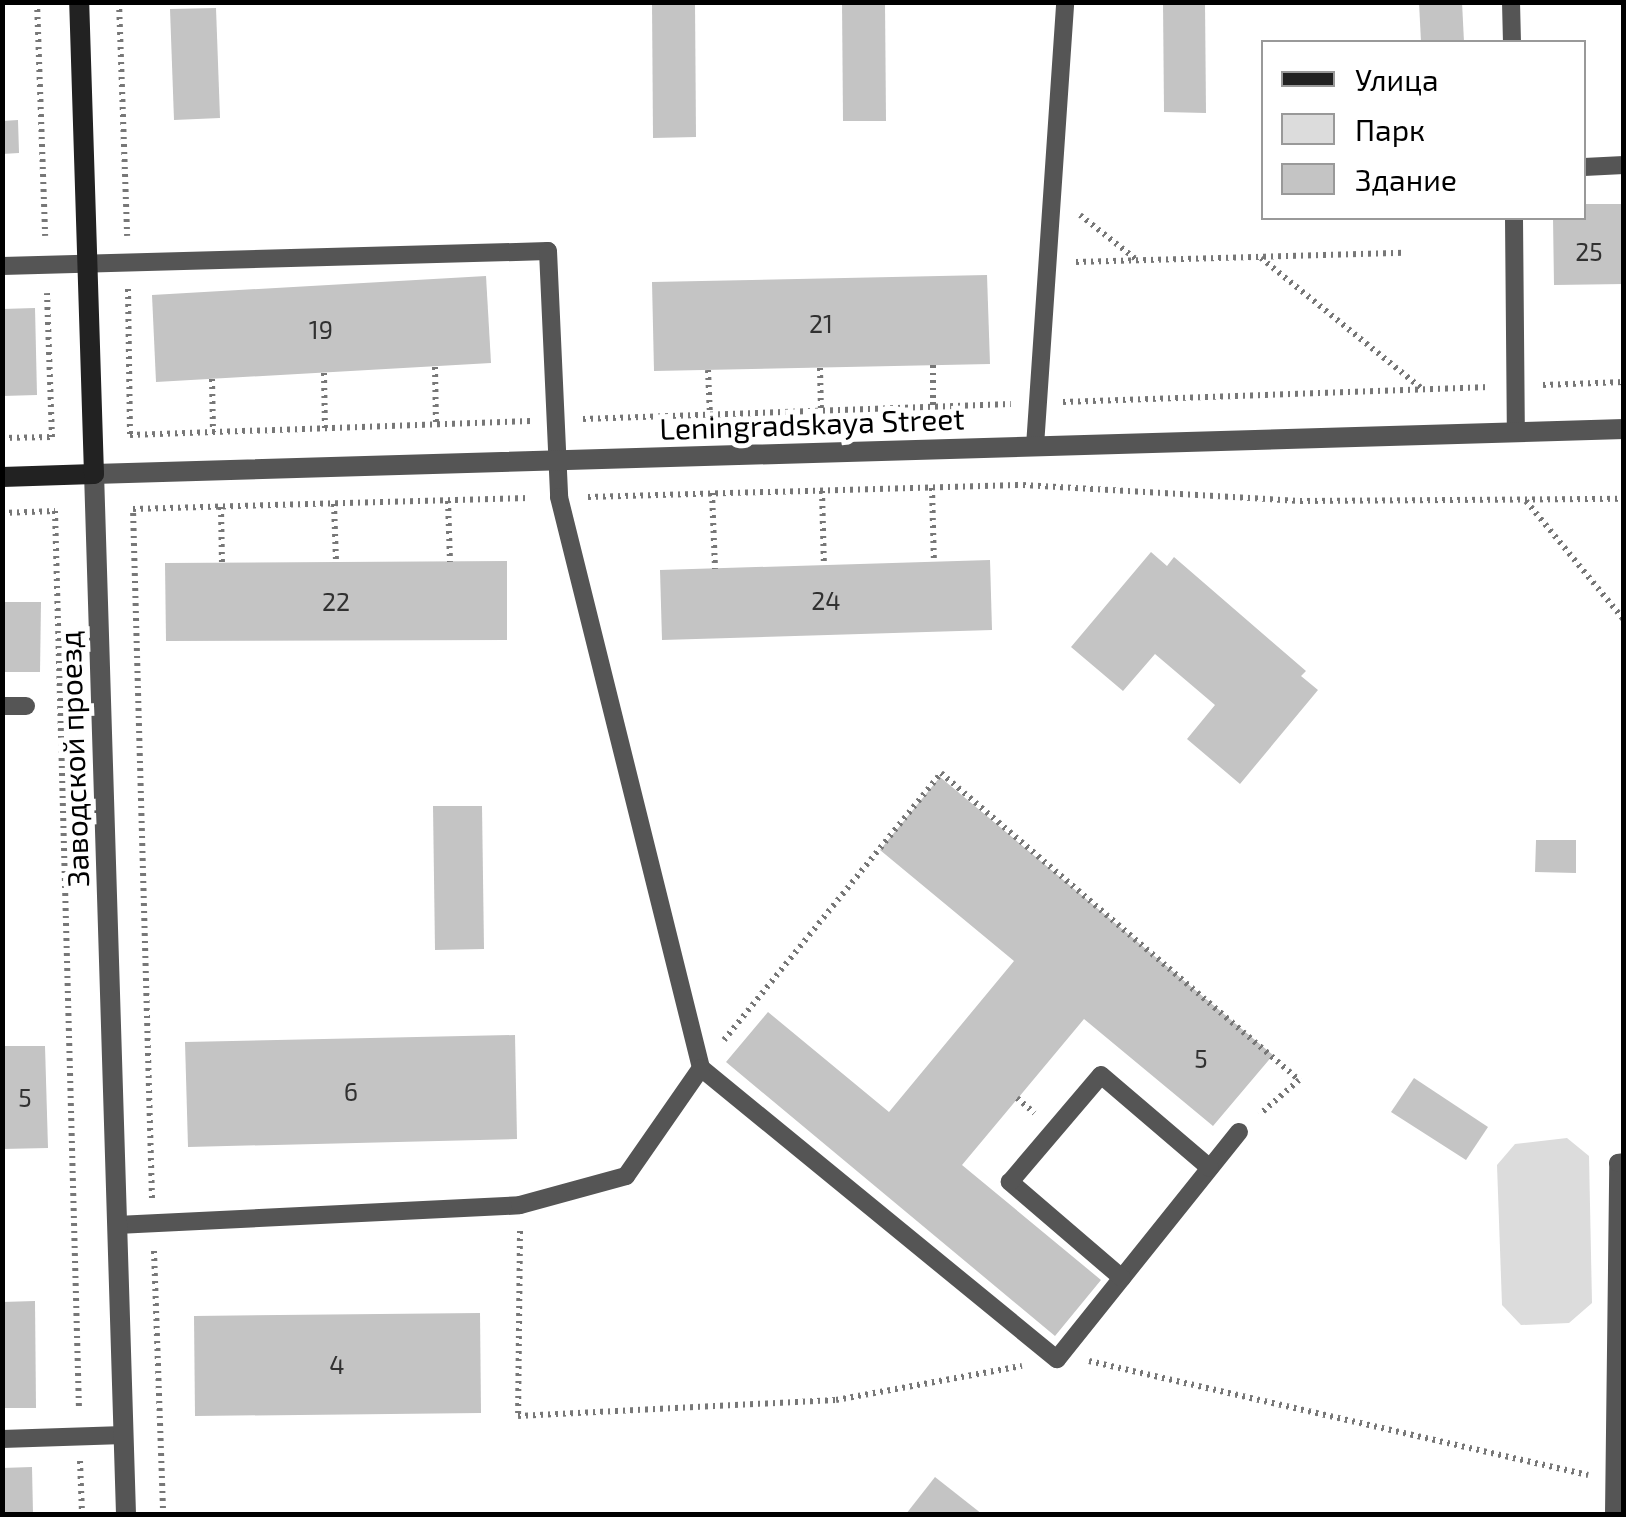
<!DOCTYPE html>
<html>
<head>
<meta charset="utf-8">
<style>
	body { margin:0 }
	#map { position:relative; width:1626px; height:1517px; overflow:hidden; background:#fff; font-family:"Exo 2",sans-serif }
	div>[style] { position:absolute }
	.green>* { inset:0; background:#dcdcdc }
	.building>* { inset:0; background:#c4c4c4 }
	.path>* { height:6px; margin-top:-3px; transform-origin:0; background:repeating-linear-gradient(90deg,#777 0 2.5px,transparent 0 7.5px) }
	.lane>* { height:18px; margin:-9px; padding:0 9px; transform-origin:9px; border-radius:9px; background:#555 }
	.street>* { height:20px; margin:-10px; padding:0 10px; transform-origin:10px; border-radius:10px; background:#555 }
	.secondary>* { height:20px; margin:-10px; padding:0 10px; transform-origin:10px; border-radius:10px; background:#222 }
	span { translate:-50% -50%; white-space:nowrap; text-align:center; line-height:1.15; -webkit-text-stroke:10px #fff; paint-order:stroke }
	.number-label { font-size:25px; color:#313131 }
	.number-label span { -webkit-text-stroke-width:0 }
	.street-label { font-size:30px; color:#000 }
	.frame { position:absolute; inset:0; border:5px solid #000; pointer-events:none }
	.legend { position:absolute; left:1261px; top:40px; width:325px; height:180px; box-sizing:border-box; background:#fff; border:2px solid #999; margin:0; padding:12px 18px; list-style:none; font-size:30px; color:#000 }
	.legend li { display:flex; align-items:center; gap:20px; height:50px }
	.legend b { width:50px; border:2px solid #999 }
</style>
</head>
<body>
<div id="map">
	<div class="green">
		<i style="clip-path:polygon(1567px 1138px,1589px 1156px,1592px 1303px,1569px 1323px,1521px 1325px,1502px 1305px,1497px 1165px,1515px 1144px)"></i>
	</div>
	<div class="building">
		<i style="clip-path:polygon(652px 2px,695px 2px,696px 137px,653px 138px)"></i>
		<i style="clip-path:polygon(842px 2px,885px 2px,886px 121px,843px 121px)"></i>
		<i style="clip-path:polygon(1163px 2px,1205px 2px,1206px 113px,1164px 112px)"></i>
		<i style="clip-path:polygon(1419px 2px,1462px 2px,1464px 42px,1421px 42px)"></i>
		<i style="clip-path:polygon(216px 8px,220px 118px,174px 120px,170px 9px)"></i>
		<i style="clip-path:polygon(18px 120px,19px 153px,2px 154px,2px 121px)"></i>
		<i style="clip-path:polygon(1584px 204px,1624px 204px,1624px 284px,1554px 285px,1553px 218px,1584px 218px)"></i>
		<i style="clip-path:polygon(987px 275px,990px 364px,654px 371px,652px 282px)"></i>
		<i style="clip-path:polygon(486px 276px,491px 363px,156px 382px,152px 295px)"></i>
		<i style="clip-path:polygon(35px 308px,37px 395px,2px 396px,2px 309px)"></i>
		<i style="clip-path:polygon(1151px 552px,1167px 566px,1174px 557px,1306px 671px,1301px 676px,1318px 690px,1240px 784px,1187px 739px,1215px 705px,1155px 654px,1123px 691px,1071px 647px)"></i>
		<i style="clip-path:polygon(990px 560px,992px 630px,662px 640px,660px 570px)"></i>
		<i style="clip-path:polygon(507px 561px,507px 640px,166px 641px,165px 563px)"></i>
		<i style="clip-path:polygon(2px 602px,41px 602px,40px 672px,2px 672px)"></i>
		<i style="clip-path:polygon(940px 777px,1273px 1055px,1213px 1126px,1084px 1019px,962px 1165px,1101px 1280px,1055px 1336px,726px 1062px,768px 1012px,889px 1112px,1014px 961px,880px 850px)"></i>
		<i style="clip-path:polygon(433px 806px,482px 806px,484px 949px,435px 950px)"></i>
		<i style="clip-path:polygon(1536px 840px,1576px 840px,1576px 873px,1535px 872px)"></i>
		<i style="clip-path:polygon(515px 1035px,517px 1139px,188px 1147px,185px 1042px)"></i>
		<i style="clip-path:polygon(2px 1046px,45px 1046px,48px 1148px,2px 1149px)"></i>
		<i style="clip-path:polygon(1414px 1078px,1488px 1127px,1466px 1160px,1391px 1112px)"></i>
		<i style="clip-path:polygon(35px 1301px,36px 1408px,2px 1408px,2px 1302px)"></i>
		<i style="clip-path:polygon(480px 1313px,481px 1413px,195px 1416px,194px 1316px)"></i>
		<i style="clip-path:polygon(32px 1467px,33px 1514px,2px 1514px,2px 1468px)"></i>
		<i style="clip-path:polygon(935px 1477px,982px 1514px,906px 1514px)"></i>
	</div>
	<div class="path">
		<i style="left:37px;top:2px;width:234px;rotate:88deg"></i>
		<i style="left:119px;top:2px;width:234px;rotate:88deg"></i>
		<i style="left:1080px;top:215px;width:73px;rotate:38.3deg"></i>
		<i style="left:1261px;top:258px;width:208px;rotate:39.1deg"></i>
		<i style="left:1076px;top:262px;width:328px;rotate:-1.6deg"></i>
		<i style="left:128px;top:289px;width:146px;rotate:89.2deg"></i>
		<i style="left:130px;top:435px;width:401px;rotate:-2deg"></i>
		<i style="left:933px;top:365px;width:42px;rotate:90deg"></i>
		<i style="left:435px;top:367px;width:57px;rotate:89deg"></i>
		<i style="left:820px;top:368px;width:43px;rotate:88.7deg"></i>
		<i style="left:708px;top:370px;width:45px;rotate:87.5deg"></i>
		<i style="left:324px;top:373px;width:55px;rotate:89deg"></i>
		<i style="left:212px;top:379px;width:53px;rotate:88.9deg"></i>
		<i style="left:1543px;top:385px;width:81px;rotate:-2.1deg"></i>
		<i style="left:1063px;top:402px;width:427px;rotate:-2deg"></i>
		<i style="left:583px;top:419px;width:428px;rotate:-2deg"></i>
		<i style="left:2px;top:438px;width:50px;rotate:-1.1deg"></i>
		<i style="left:52px;top:437px;width:144px;rotate:-92deg"></i>
		<i style="left:932px;top:488px;width:74px;rotate:88.5deg"></i>
		<i style="left:822px;top:491px;width:74px;rotate:88.5deg"></i>
		<i style="left:712px;top:493px;width:76px;rotate:87.7deg"></i>
		<i style="left:588px;top:497px;width:435px;rotate:-1.6deg"></i>
		<i style="left:1023px;top:485px;width:277px;rotate:3.3deg"></i>
		<i style="left:1300px;top:501px;width:324px;rotate:-0.4deg"></i>
		<i style="left:448px;top:501px;width:61px;rotate:88.1deg"></i>
		<i style="left:1526px;top:501px;width:154px;rotate:50.5deg"></i>
		<i style="left:334px;top:504px;width:58px;rotate:88deg"></i>
		<i style="left:221px;top:507px;width:55px;rotate:89deg"></i>
		<i style="left:2px;top:513px;width:53px;rotate:-2.2deg"></i>
		<i style="left:55px;top:511px;width:897px;rotate:88.47deg"></i>
		<i style="left:724px;top:1040px;width:344px;rotate:-50.9deg"></i>
		<i style="left:941px;top:773px;width:472px;rotate:40.6deg"></i>
		<i style="left:1299px;top:1080px;width:52px;rotate:138.9deg"></i>
		<i style="left:1017px;top:1098px;width:23px;rotate:41deg"></i>
		<i style="left:152px;top:1198px;width:689px;rotate:-91.58deg"></i>
		<i style="left:133px;top:509px;width:397px;rotate:-1.6deg"></i>
		<i style="left:520px;top:1231px;width:185px;rotate:90.6deg"></i>
		<i style="left:518px;top:1416px;width:318px;rotate:-2.9deg"></i>
		<i style="left:836px;top:1400px;width:189px;rotate:-10.4deg"></i>
		<i style="left:154px;top:1251px;width:263px;rotate:88deg"></i>
		<i style="left:1089px;top:1361px;width:512px;rotate:12.87deg"></i>
		<i style="left:80px;top:1461px;width:53px;rotate:87.8deg"></i>
	</div>
	<div class="lane">
		<i style="left:1511px;top:2px;width:40px;rotate:88.6deg"></i>
		<i style="left:1584px;top:167px;width:40px;rotate:-2.9deg"></i>
		<i style="left:1514px;top:218px;width:214px;rotate:89.5deg"></i>
		<i style="left:2px;top:266px;width:546px;rotate:-1.57deg"></i>
		<i style="left:548px;top:251px;width:246px;rotate:87.4deg"></i>
		<i style="left:559px;top:497px;width:588px;rotate:76.03deg"></i>
		<i style="left:701px;top:1068px;width:460px;rotate:39.3deg"></i>
		<i style="left:1057px;top:1359px;width:291px;rotate:-51.3deg"></i>
		<i style="left:1035px;top:446px;width:445px;rotate:-86.1deg"></i>
		<i style="left:2px;top:706px;width:24px"></i>
		<i style="left:117px;top:1225px;width:403px;rotate:-2.8deg"></i>
		<i style="left:520px;top:1205px;width:110px;rotate:-15.3deg"></i>
		<i style="left:626px;top:1176px;width:131px;rotate:-55.2deg"></i>
		<i style="left:1122px;top:1278px;width:148px;rotate:-139.4deg"></i>
		<i style="left:1010px;top:1182px;width:140px;rotate:-49.6deg"></i>
		<i style="left:1101px;top:1075px;width:143px;rotate:40.5deg"></i>
		<i style="left:2px;top:1439px;width:122px;rotate:-1.9deg"></i>
		<i style="left:1614px;top:1514px;width:351px;rotate:-89.3deg"></i>
		<i style="left:1618px;top:1163px;width:6px;rotate:-9deg"></i>
	</div>
	<div class="street">
		<i style="left:126px;top:1514px;width:1040px;rotate:-91.76deg"></i>
		<i style="left:94px;top:474px;width:1531px;rotate:-1.68deg"></i>
	</div>
	<div class="secondary">
		<i style="left:2px;top:477px;width:92px;rotate:-1.9deg"></i>
		<i style="left:94px;top:474px;width:472px;rotate:-91.8deg"></i>
	</div>
	<div class="number-label">
		<span style="left:1589px;top:251px">25</span>
		<span style="left:821px;top:323px">21</span>
		<span style="left:321px;top:329px">19</span>
		<span style="left:826px;top:600px">24</span>
		<span style="left:336px;top:601px">22</span>
		<span style="left:1201px;top:1058px">5</span>
		<span style="left:351px;top:1091px">6</span>
		<span style="left:25px;top:1097px">5</span>
		<span style="left:337px;top:1364px">4</span>
	</div>
	<div class="street-label">
		<span style="left:812px;top:423px;rotate:-2deg">Leningradskaya Street</span>
		<span style="left:73px;top:759px;rotate:-92deg">Заводской проезд</span>
	</div>
	<div class="frame"></div>
	<ul class="legend">
	<li><b style="height:12px;background:#222"></b>Улица</li>
	<li><b style="height:28px;background:#dcdcdc"></b>Парк</li>
	<li><b style="height:28px;background:#c4c4c4"></b>Здание</li>
	</ul>
</div>
</body>
</html>
